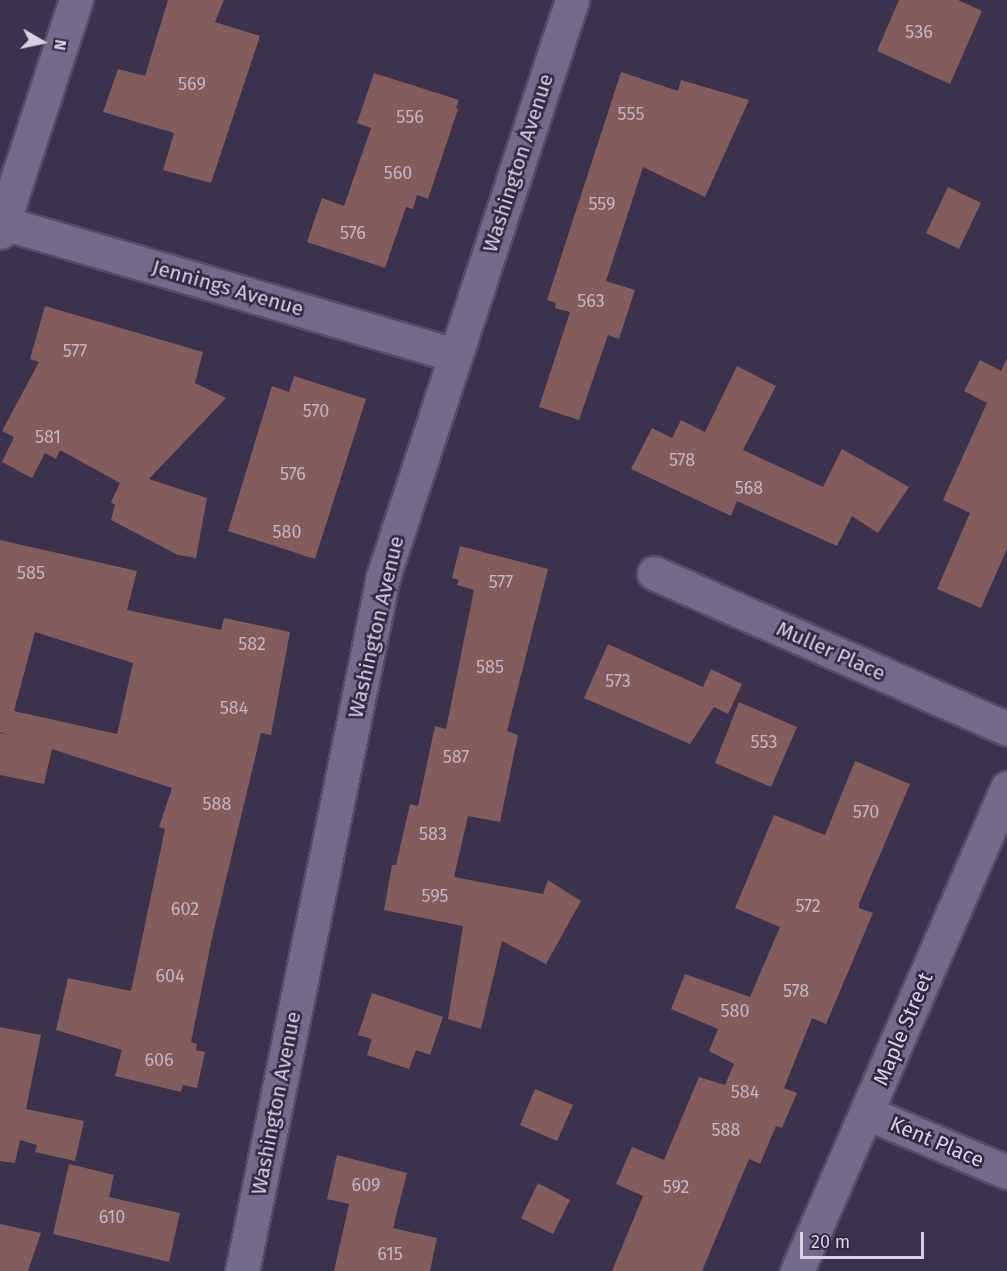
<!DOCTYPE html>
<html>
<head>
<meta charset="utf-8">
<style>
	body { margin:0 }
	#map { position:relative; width:1007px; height:1271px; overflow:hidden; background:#3b324d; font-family:"Fira Sans",sans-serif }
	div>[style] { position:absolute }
	.building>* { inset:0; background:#825d5b }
	.roads { filter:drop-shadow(2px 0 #554d64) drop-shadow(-2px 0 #554d64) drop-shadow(0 2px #554d64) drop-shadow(0 -2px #554d64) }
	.minor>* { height:33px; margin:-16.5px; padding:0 16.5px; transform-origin:16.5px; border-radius:16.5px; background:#746a89 }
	span { translate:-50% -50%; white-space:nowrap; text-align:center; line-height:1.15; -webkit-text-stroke:5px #312842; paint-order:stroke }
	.number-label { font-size:18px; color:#c2b5c1 }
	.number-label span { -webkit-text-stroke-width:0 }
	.street-label { font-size:21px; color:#d7d2e3 }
	.north { position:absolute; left:12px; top:12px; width:60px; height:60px; -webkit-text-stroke:4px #312842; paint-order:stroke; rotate:99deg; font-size:16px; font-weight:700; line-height:24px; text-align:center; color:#d7d2e3 }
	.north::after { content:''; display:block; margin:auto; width:21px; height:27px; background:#d7d2e3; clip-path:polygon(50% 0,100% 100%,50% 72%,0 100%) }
	.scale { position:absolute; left:800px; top:1232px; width:124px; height:27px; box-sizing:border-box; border:3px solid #d7d2e3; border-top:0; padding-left:8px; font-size:18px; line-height:21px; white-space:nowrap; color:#d7d2e3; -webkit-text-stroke:4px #312842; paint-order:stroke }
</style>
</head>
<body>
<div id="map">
	<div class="building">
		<i style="clip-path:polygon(168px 0,224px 0,215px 22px,260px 36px,211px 183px,163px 170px,174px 133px,103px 112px,118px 69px,145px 76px)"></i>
		<i style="clip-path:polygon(899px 0,958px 0,982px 11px,950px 84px,877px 51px)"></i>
		<i style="clip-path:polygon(621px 72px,678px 91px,681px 80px,749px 100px,705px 197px,643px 167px,606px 281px,635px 290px,619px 339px,608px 335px,579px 420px,539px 407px,570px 312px,555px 308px,556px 303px,547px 300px)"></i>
		<i style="clip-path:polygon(374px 73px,459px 100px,456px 108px,458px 109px,428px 199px,417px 195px,413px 209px,406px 207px,385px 268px,307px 242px,322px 198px,344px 206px,371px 128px,357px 123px)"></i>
		<i style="clip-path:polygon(948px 187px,981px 203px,959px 249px,926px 233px)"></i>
		<i style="clip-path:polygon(45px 306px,203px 352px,195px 383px,226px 398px,149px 479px,207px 498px,196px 558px,178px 555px,111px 520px,115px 505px,111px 502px,120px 483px,60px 450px,56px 459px,45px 453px,32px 478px,2px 462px,14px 437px,2px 431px,39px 362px,30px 359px)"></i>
		<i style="clip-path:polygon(1007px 358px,1007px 549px,981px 608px,937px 589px,970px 513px,943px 500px,987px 403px,964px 391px,980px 360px,1001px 371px)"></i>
		<i style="clip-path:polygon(737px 366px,776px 386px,743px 450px,823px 487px,842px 449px,909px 487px,878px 533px,852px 516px,837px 546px,737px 501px,731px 516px,631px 469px,652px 428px,672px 438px,681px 420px,705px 432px)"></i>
		<i style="clip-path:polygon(294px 376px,366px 399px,315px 559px,228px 531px,272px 386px,289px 392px)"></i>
		<i style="clip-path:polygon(evenodd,0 540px,137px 571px,127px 610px,221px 630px,224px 618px,290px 632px,271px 735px,261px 733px,212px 938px,191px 1042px,197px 1044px,196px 1050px,205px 1052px,197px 1088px,183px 1085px,181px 1092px,115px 1076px,122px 1050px,56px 1030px,68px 978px,131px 991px,165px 829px,159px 827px,172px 788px,52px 749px,44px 784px,0 775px,0 733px,9px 735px,0 732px,0 540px,35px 632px,133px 663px,117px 734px,14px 711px,35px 632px)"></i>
		<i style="clip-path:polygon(460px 546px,548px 569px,507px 731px,518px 735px,500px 822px,468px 816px,454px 877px,543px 894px,548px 880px,581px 901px,546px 964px,502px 941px,481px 1029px,448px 1019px,463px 926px,384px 910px,392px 865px,396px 865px,410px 804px,418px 806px,435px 726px,446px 729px,474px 590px,457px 585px,459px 580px,452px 578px)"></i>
		<i style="clip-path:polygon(608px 644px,703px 687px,711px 669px,742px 684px,728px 714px,714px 707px,690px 744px,584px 698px)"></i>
		<i style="clip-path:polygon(739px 702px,797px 727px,771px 787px,715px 763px)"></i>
		<i style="clip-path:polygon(855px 761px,910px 784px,859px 904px,859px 908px,873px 913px,826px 1024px,812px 1018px,784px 1088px,797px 1093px,782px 1128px,776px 1126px,760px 1164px,749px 1159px,702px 1271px,612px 1271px,643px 1196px,616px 1184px,632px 1147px,664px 1160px,699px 1077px,725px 1085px,734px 1064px,709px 1051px,718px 1029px,671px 1009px,685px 974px,750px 997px,780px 927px,735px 908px,774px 815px,825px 835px)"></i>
		<i style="clip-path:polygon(372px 993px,443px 1017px,430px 1055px,416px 1050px,409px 1069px,367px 1055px,372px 1039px,358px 1035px)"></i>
		<i style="clip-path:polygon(0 1027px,41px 1035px,26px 1109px,84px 1121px,75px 1161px,35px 1152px,37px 1145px,20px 1140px,15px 1163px,0 1161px)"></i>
		<i style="clip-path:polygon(535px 1089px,573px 1105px,557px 1141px,520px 1125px)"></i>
		<i style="clip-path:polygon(337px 1155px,407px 1173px,393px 1228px,437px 1238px,430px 1271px,334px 1271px,349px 1204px,327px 1199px)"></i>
		<i style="clip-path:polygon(69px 1164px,114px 1175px,109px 1197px,180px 1213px,169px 1262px,53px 1234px)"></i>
		<i style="clip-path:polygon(538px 1183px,570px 1200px,553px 1234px,521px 1218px)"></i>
		<i style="clip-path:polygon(0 1224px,41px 1233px,28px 1271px,0 1271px)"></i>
	</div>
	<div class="roads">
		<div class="minor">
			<i style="left:0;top:222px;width:474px;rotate:16.3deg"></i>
			<i style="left:0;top:232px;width:244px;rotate:-71.9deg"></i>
			<i style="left:654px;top:573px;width:386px;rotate:23.8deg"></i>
			<i style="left:867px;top:1113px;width:152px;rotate:22.9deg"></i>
			<i style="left:242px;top:1271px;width:708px;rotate:-78.52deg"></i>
			<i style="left:383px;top:577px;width:607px;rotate:-71.86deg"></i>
			<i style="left:797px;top:1271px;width:527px;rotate:-66.5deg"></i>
		</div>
	</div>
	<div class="number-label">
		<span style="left:919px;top:32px">536</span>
		<span style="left:192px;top:84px">569</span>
		<span style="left:631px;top:114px">555</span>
		<span style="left:410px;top:117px">556</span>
		<span style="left:398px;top:173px">560</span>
		<span style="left:602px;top:204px">559</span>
		<span style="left:353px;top:233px">576</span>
		<span style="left:591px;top:301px">563</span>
		<span style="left:75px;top:351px">577</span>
		<span style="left:316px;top:411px">570</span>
		<span style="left:48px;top:437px">581</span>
		<span style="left:682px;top:460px">578</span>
		<span style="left:293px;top:474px">576</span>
		<span style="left:749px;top:488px">568</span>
		<span style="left:287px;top:532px">580</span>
		<span style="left:31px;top:573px">585</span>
		<span style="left:501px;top:582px">577</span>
		<span style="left:252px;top:644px">582</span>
		<span style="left:490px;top:667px">585</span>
		<span style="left:618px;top:681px">573</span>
		<span style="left:234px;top:708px">584</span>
		<span style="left:764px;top:742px">553</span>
		<span style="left:456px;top:757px">587</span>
		<span style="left:217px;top:804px">588</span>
		<span style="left:866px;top:812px">570</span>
		<span style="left:433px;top:834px">583</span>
		<span style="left:435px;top:896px">595</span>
		<span style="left:808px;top:906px">572</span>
		<span style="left:185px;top:909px">602</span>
		<span style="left:170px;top:976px">604</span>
		<span style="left:796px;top:991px">578</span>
		<span style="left:735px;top:1011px">580</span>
		<span style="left:159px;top:1060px">606</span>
		<span style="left:745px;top:1092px">584</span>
		<span style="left:726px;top:1130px">588</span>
		<span style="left:366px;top:1185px">609</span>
		<span style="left:676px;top:1187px">592</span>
		<span style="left:112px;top:1217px">610</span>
		<span style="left:390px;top:1254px">615</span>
	</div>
	<div class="street-label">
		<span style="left:518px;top:163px;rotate:-72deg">Washington Avenue</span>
		<span style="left:228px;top:288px;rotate:16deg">Jennings Avenue</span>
		<span style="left:376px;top:627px;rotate:-77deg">Washington Avenue</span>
		<span style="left:831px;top:651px;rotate:24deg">Muller Place</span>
		<span style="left:903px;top:1029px;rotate:-67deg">Maple Street</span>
		<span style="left:276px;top:1103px;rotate:-79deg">Washington Avenue</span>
		<span style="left:937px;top:1142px;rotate:23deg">Kent Place</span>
	</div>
	<div class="north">N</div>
	<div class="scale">20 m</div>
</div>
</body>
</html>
